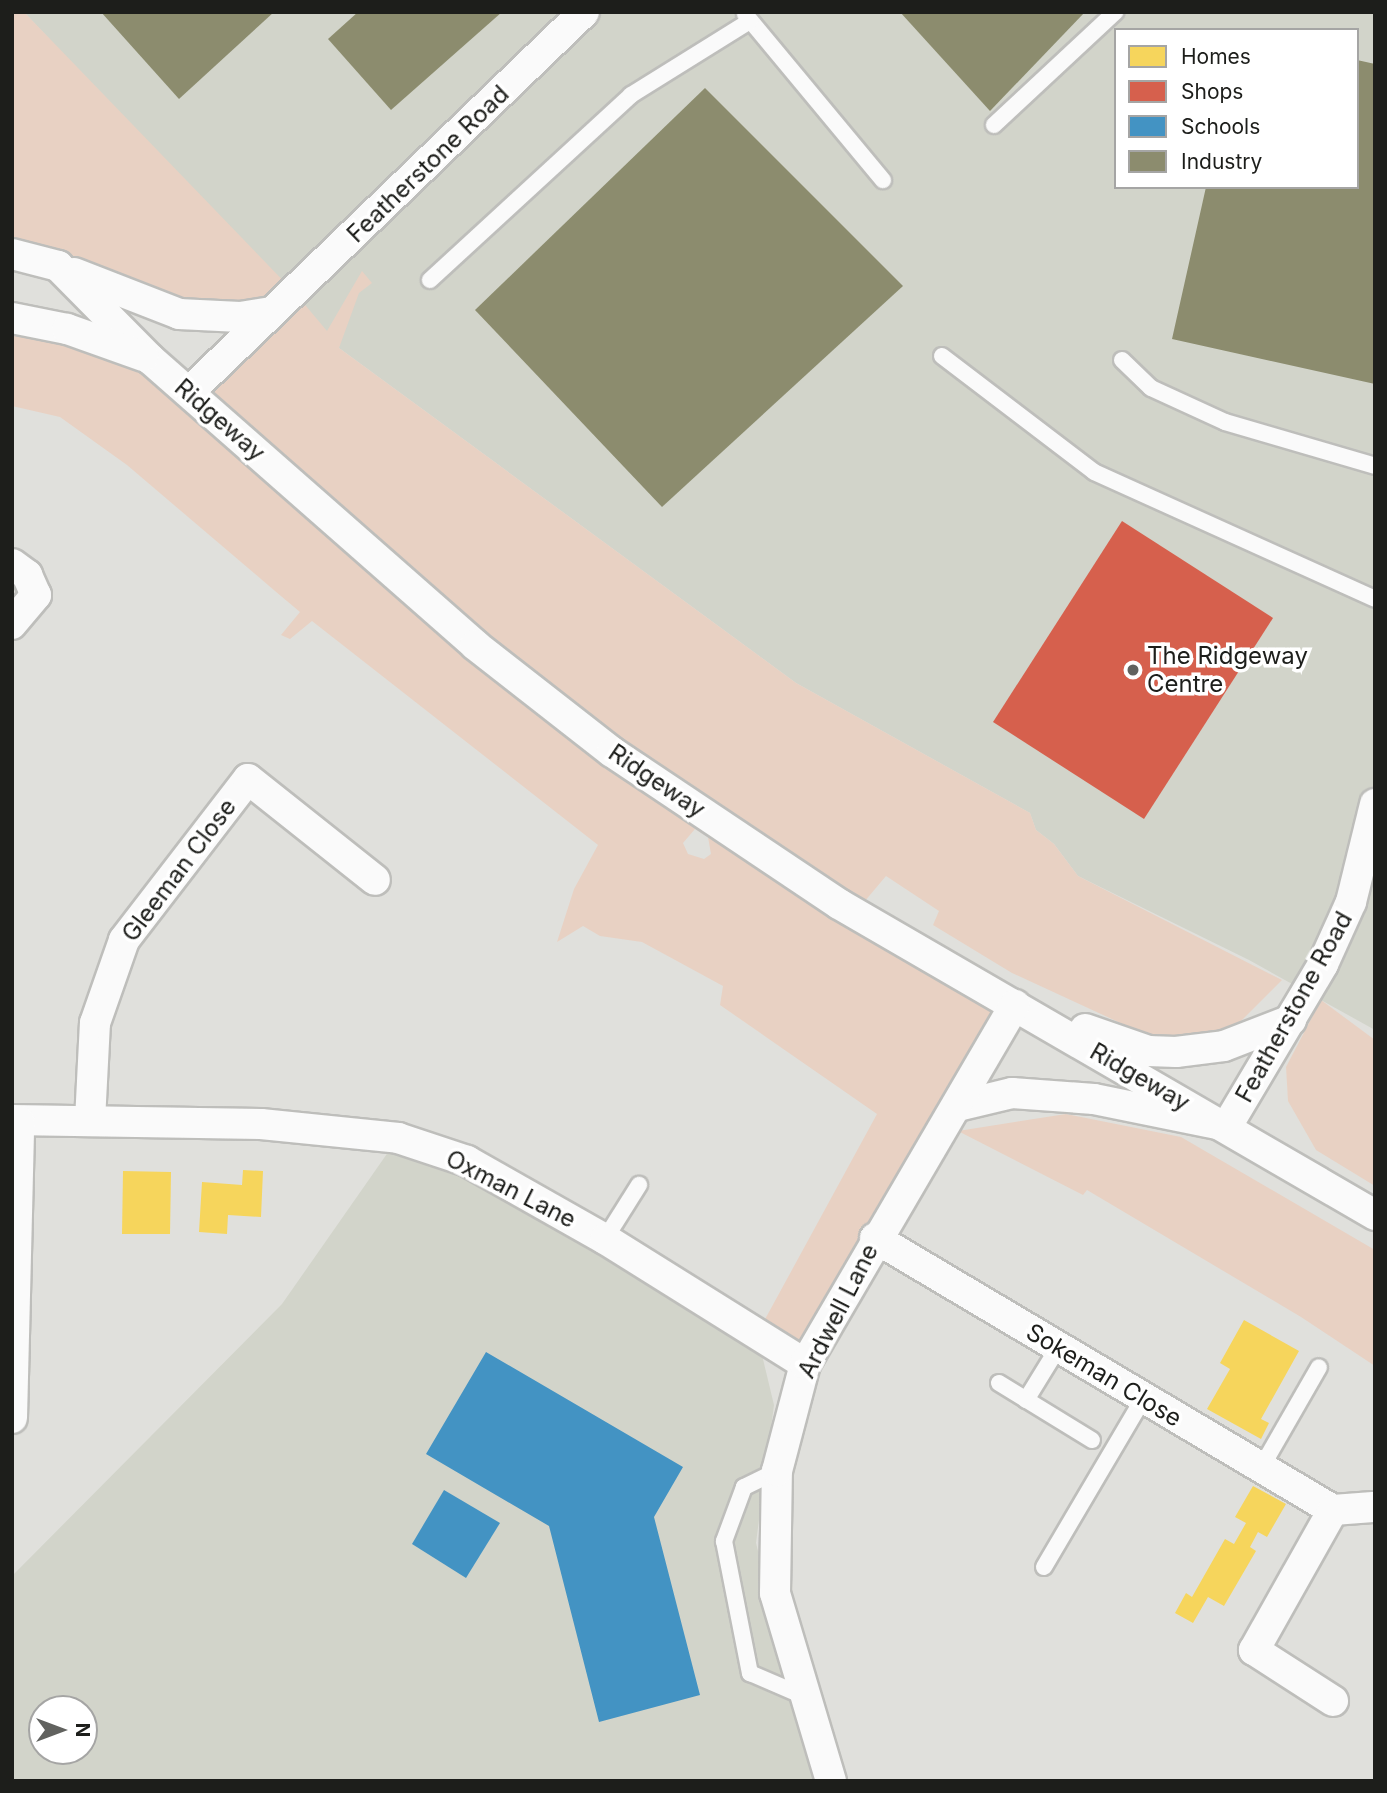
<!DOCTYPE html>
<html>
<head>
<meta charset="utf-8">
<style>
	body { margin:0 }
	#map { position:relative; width:1387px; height:1793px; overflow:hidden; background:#e0e0dc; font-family:Inter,sans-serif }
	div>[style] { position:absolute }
	.built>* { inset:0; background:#d2d4ca }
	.green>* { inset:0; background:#e8d1c3 }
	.homes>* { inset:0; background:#f6d55c }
	.shops>* { inset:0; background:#d6604d }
	.schools>* { inset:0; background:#4393c3 }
	.industry>* { inset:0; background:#8c8c6e }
	.roads { filter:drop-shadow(2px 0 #bebebb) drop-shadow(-2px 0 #bebebb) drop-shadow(0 2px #bebebb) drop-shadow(0 -2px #bebebb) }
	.lane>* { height:16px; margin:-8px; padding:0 8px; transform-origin:8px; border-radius:8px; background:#fafafa }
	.street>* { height:30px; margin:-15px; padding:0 15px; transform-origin:15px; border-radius:15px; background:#fafafa }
	.dots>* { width:19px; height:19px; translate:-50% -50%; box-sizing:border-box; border:4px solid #fff; border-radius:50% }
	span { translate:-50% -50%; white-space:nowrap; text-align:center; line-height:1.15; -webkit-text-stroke:7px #fff; paint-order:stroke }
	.street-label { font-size:24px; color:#1d1e1b }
	.poi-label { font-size:24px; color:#1d1e1b }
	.left { translate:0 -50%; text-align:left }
	.frame { position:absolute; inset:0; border:14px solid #1d1e1b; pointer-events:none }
	.legend { position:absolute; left:1114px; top:28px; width:245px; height:161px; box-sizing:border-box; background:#fff; border:2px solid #a5a5a4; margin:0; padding:9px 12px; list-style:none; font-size:21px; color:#1d1e1b }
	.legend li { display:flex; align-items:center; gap:14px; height:35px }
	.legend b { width:35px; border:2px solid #a5a5a4 }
	.north { position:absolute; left:28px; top:1695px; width:70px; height:70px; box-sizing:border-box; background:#fff; border:2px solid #a5a5a4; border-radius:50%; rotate:90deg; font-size:19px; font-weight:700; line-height:28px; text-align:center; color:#1d1e1b }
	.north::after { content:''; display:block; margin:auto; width:24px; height:32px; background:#61625f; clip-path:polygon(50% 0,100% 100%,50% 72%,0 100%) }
</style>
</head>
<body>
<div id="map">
	<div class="built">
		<i style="clip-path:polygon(evenodd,24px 12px,1375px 12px,1375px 1030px,1249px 960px,1078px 876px,1054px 844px,1036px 830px,1030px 813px,796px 683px,339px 348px,24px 12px,1116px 30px,1357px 30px,1357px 187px,1116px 187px,1116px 30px)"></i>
		<i style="clip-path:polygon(evenodd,398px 1138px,757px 1334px,774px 1405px,756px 1543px,816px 1781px,12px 1781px,12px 1576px,282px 1304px,398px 1138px,42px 1709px,84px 1709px,84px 1751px,42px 1751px,42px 1709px)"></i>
	</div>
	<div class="green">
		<i style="clip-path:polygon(evenodd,12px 12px,24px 12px,295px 293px,327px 331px,362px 271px,372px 283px,359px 293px,339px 348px,796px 683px,1030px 813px,1036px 830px,1054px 844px,1078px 876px,1282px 980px,1238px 1024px,1194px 1040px,1153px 1038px,1012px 973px,933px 925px,939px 911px,886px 876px,859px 908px,1015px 1005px,805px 1364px,757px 1334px,877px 1114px,720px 1005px,723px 986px,642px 942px,600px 936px,583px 926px,557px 942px,574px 889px,598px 845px,312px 621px,290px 639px,281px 635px,300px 612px,275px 591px,127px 465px,60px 417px,12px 406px,12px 318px,67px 329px,189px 392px,240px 317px,12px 254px,12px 12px,695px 829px,708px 837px,711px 854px,704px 859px,688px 854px,683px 843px,695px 829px)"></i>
		<i style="clip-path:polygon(1321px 1000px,1375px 1040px,1375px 1186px,1316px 1150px,1288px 1101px,1286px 1067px)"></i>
		<i style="clip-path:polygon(1066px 1114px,1181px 1137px,1375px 1250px,1375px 1366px,1301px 1317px,1087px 1190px,1083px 1195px,958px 1131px)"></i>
	</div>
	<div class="homes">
		<i style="clip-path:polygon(243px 1170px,263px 1171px,261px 1217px,228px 1215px,227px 1234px,199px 1232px,202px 1182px,242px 1185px)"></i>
		<i style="clip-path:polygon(123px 1171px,171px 1172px,170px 1234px,122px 1234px)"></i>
		<i style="clip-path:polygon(1244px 1320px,1299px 1351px,1261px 1419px,1269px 1423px,1261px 1439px,1207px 1409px,1230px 1369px,1220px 1363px)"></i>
		<i style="clip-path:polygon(1253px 1486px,1286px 1504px,1267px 1537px,1258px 1532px,1250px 1547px,1256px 1551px,1224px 1606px,1208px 1597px,1193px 1623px,1175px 1613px,1186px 1593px,1192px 1597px,1225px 1539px,1234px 1544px,1246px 1523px,1235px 1517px)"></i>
	</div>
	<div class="shops">
		<i style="clip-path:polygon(1122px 521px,1273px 618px,1144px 819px,993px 722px)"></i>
	</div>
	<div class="schools">
		<i style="clip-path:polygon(486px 1352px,683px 1467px,654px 1517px,700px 1695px,599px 1722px,549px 1526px,426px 1454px)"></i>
		<i style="clip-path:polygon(444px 1490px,500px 1523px,466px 1578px,412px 1544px)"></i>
	</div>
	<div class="industry">
		<i style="clip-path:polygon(101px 12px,274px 12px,179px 99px)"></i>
		<i style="clip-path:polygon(358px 12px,502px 12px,391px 110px,328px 39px)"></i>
		<i style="clip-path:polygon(900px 12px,1085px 12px,990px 111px)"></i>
		<i style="clip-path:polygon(1357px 60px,1375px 64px,1375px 384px,1172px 339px,1206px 187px,1357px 187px)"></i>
		<i style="clip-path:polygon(705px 88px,903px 286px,662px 507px,475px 310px)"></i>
	</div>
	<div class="roads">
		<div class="lane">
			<i style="left:745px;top:14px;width:216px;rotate:50.3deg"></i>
			<i style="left:994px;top:125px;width:166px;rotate:-43deg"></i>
			<i style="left:430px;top:280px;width:273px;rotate:-42.6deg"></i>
			<i style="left:631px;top:95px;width:140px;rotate:-31.9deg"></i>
			<i style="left:942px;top:356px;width:191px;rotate:37.3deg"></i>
			<i style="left:1094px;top:472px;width:308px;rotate:24.3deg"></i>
			<i style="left:1122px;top:360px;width:40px;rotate:44deg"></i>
			<i style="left:1151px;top:388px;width:81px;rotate:24.7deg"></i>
			<i style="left:1225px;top:422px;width:156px;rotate:16.3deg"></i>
			<i style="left:605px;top:1239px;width:64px;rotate:-57.8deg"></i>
			<i style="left:999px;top:1383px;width:109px;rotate:31.5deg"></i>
			<i style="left:1026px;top:1400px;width:61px;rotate:-58.4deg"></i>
			<i style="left:1261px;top:1468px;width:116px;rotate:-60.1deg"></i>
			<i style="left:777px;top:1471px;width:37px;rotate:154deg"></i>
			<i style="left:744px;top:1487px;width:58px;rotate:110.3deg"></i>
			<i style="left:724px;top:1541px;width:135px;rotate:78.9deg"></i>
			<i style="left:750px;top:1673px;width:61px;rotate:23.2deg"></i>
			<i style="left:1044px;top:1567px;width:195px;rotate:-59.5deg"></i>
		</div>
		<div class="street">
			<i style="left:12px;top:254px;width:48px;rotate:14.6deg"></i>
			<i style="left:58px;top:266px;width:131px;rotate:45.3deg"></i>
			<i style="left:150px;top:359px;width:433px;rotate:41.3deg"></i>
			<i style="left:475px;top:645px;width:174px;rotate:38deg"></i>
			<i style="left:612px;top:752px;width:273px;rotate:33.8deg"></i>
			<i style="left:839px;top:904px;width:620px;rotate:30.12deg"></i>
			<i style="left:74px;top:273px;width:113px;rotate:21.3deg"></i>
			<i style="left:179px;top:314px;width:61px;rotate:2.8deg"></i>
			<i style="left:240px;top:317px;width:30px;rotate:-9deg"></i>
			<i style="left:12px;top:318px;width:56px;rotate:11.3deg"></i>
			<i style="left:67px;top:329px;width:81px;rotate:19.6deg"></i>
			<i style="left:189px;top:392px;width:548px;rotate:-43.89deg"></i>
			<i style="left:12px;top:564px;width:19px;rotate:36deg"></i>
			<i style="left:27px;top:575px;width:22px;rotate:66deg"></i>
			<i style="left:36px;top:595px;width:38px;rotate:130deg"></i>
			<i style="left:1085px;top:1029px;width:67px;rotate:19.2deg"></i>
			<i style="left:1148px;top:1051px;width:28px;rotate:2deg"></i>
			<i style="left:1176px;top:1052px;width:48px;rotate:-7.1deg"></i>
			<i style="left:1224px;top:1046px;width:72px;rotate:-21.2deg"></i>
			<i style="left:958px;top:1106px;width:56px;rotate:-13.5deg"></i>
			<i style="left:1012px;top:1093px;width:82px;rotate:4.2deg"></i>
			<i style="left:1094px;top:1099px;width:136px;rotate:11.5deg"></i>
			<i style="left:1227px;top:1126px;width:188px;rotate:-59.3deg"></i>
			<i style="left:1323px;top:964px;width:68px;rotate:-65.7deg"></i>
			<i style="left:1351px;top:902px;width:101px;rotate:-76.2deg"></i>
			<i style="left:12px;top:1120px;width:249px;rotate:0.9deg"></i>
			<i style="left:261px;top:1124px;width:138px;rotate:5.8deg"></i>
			<i style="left:398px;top:1138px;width:73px;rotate:18.4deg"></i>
			<i style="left:467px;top:1161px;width:159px;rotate:29.5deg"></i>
			<i style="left:605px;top:1239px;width:236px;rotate:32deg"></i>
			<i style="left:90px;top:1121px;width:98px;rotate:-87.1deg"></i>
			<i style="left:95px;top:1023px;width:88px;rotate:-70.7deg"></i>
			<i style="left:124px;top:940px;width:203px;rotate:-52.4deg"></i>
			<i style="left:248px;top:779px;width:162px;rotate:38.5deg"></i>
			<i style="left:875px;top:1238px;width:533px;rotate:30.71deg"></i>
			<i style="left:1333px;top:1510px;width:161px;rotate:119.4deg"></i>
			<i style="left:1254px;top:1650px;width:94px;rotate:32.8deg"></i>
			<i style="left:12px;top:1418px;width:297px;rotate:-88.6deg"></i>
			<i style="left:1333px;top:1510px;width:40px;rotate:-4.3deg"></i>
			<i style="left:831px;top:1781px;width:196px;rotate:-106.6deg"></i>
			<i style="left:775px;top:1593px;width:122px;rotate:-89.1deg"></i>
			<i style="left:777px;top:1471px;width:111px;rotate:-75.3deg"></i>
			<i style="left:805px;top:1364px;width:416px;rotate:-59.7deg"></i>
		</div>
	</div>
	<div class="dots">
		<i style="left:1133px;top:670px;background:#61625f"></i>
	</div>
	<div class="street-label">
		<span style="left:428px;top:164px;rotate:-44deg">Featherstone Road</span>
		<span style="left:220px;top:420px;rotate:41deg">Ridgeway</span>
		<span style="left:657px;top:781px;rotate:34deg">Ridgeway</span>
		<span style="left:179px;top:870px;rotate:-53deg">Gleeman Close</span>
		<span style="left:1294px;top:1007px;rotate:-61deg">Featherstone Road</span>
		<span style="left:1140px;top:1077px;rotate:30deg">Ridgeway</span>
		<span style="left:511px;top:1189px;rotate:27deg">Oxman Lane</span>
		<span style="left:838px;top:1311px;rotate:-63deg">Ardwell Lane</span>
		<span style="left:1104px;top:1375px;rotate:31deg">Sokeman Close</span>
	</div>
	<div class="poi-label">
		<span class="left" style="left:1147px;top:670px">The Ridgeway<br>Centre</span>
	</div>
	<div class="frame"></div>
	<ul class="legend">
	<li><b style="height:19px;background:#f6d55c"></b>Homes</li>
	<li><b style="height:19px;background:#d6604d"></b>Shops</li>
	<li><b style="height:19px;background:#4393c3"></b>Schools</li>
	<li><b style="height:19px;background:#8c8c6e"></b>Industry</li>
	</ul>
	<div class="north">N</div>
</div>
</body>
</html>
